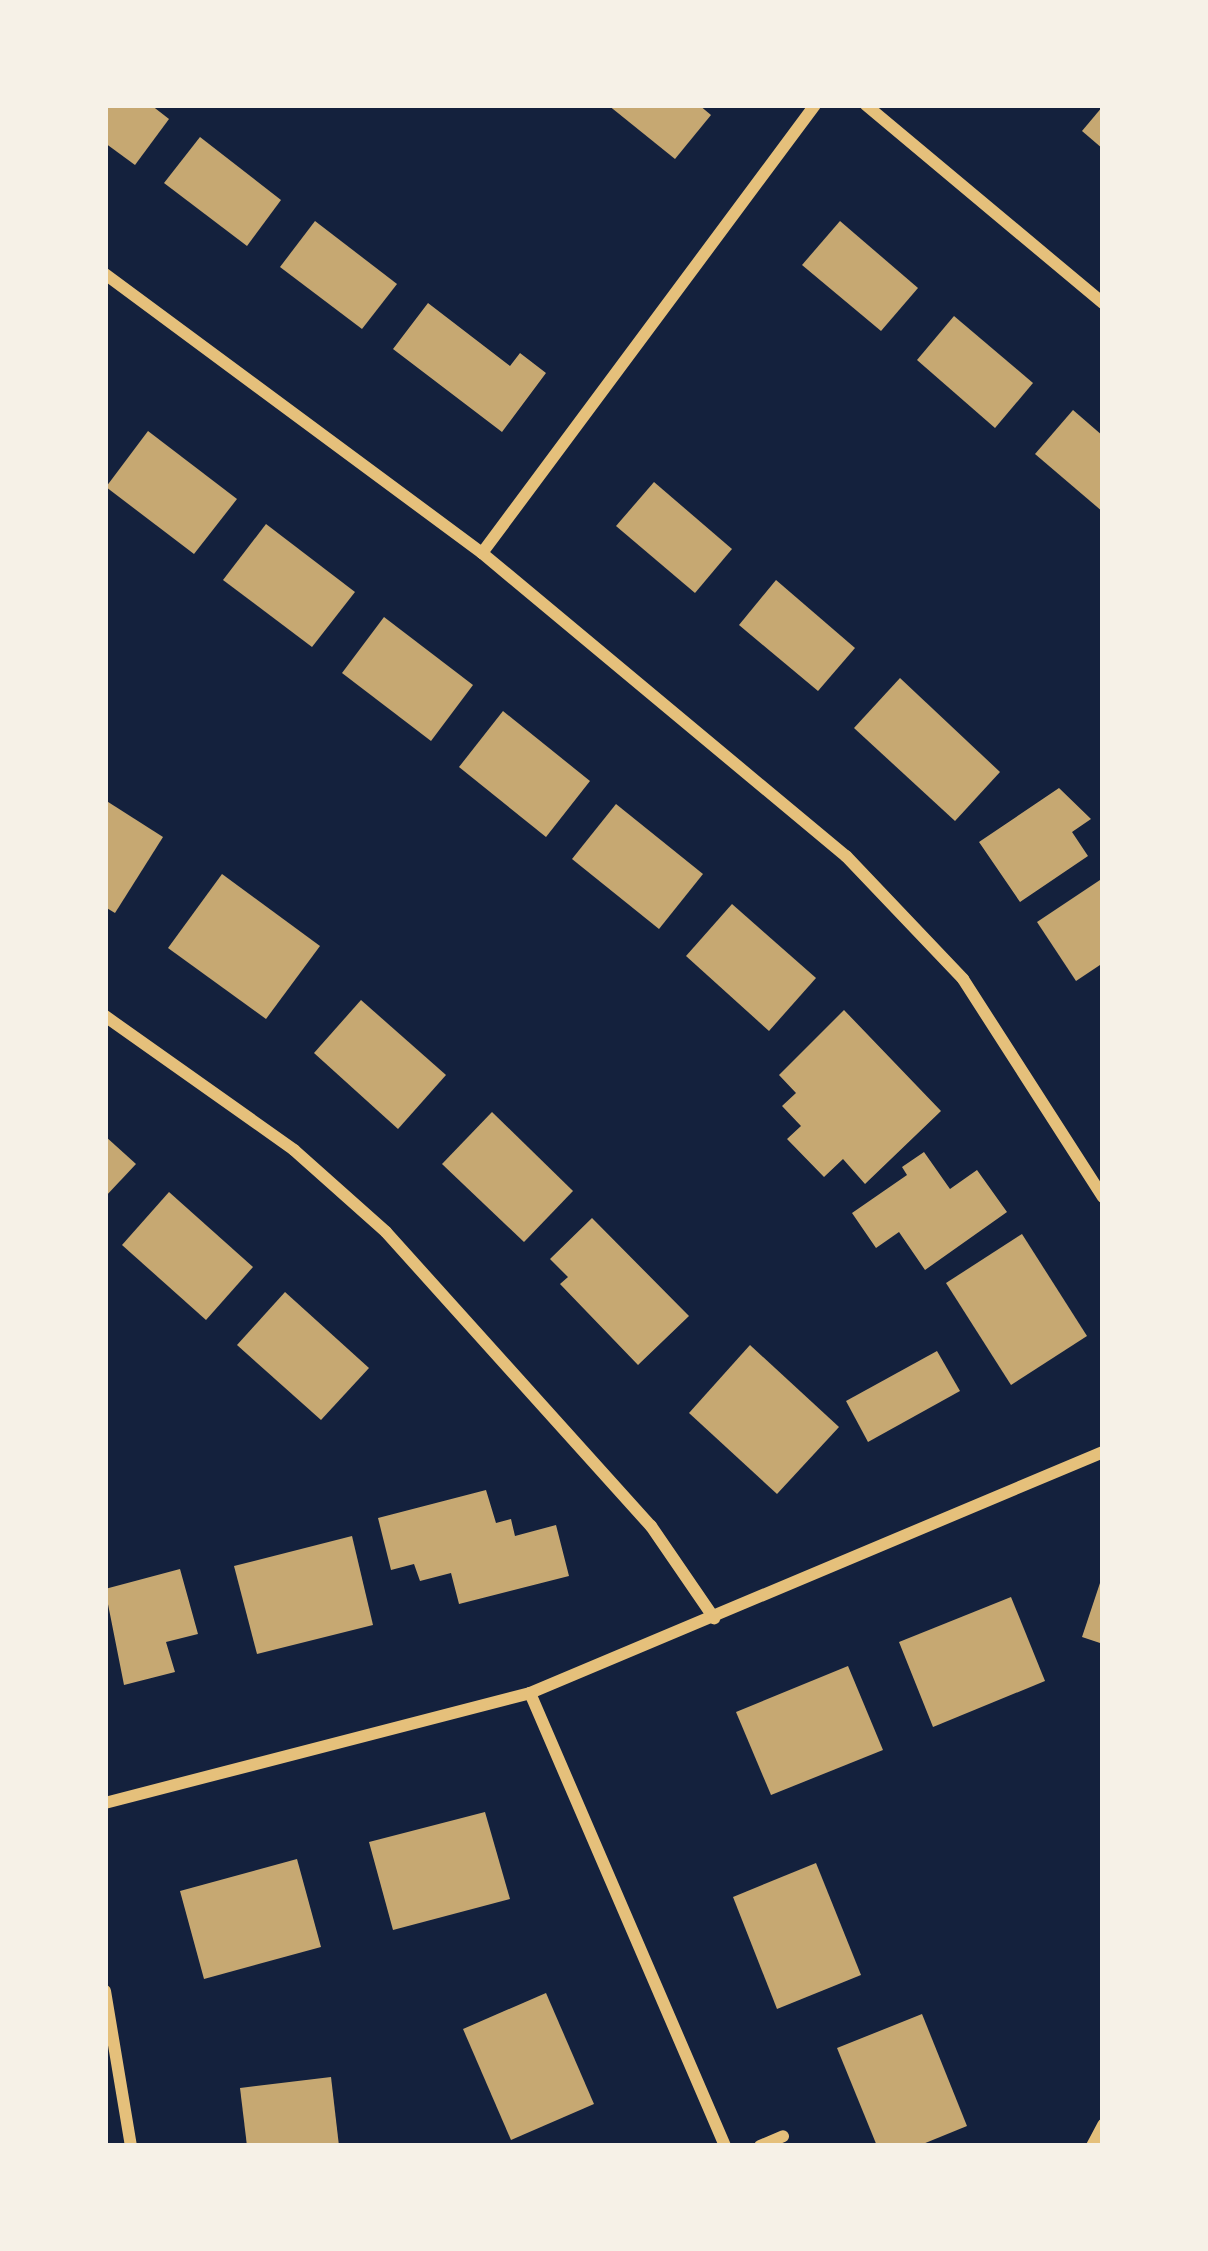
<!DOCTYPE html>
<html>
<head>
<meta charset="utf-8">
<style>
	body { margin:0 }
	#map { position:relative; width:1208px; height:2251px; overflow:hidden; background:#14213d; font-family:Inter,sans-serif }
	div>[style] { position:absolute }
	.building>* { inset:0; background:#c6a872 }
	.minor>* { height:12px; margin:-6px; padding:0 6px; transform-origin:6px; border-radius:6px; background:#e5c07b }
	span { translate:-50% -50%; white-space:nowrap; text-align:center; line-height:1.15; -webkit-text-stroke:12px #f6f1e7; paint-order:stroke }
	.frame { position:absolute; inset:0; border:108px solid #f6f1e7; pointer-events:none }
</style>
</head>
<body>
<div id="map">
	<div class="building">
		<i style="clip-path:polygon(105px 105px,151px 105px,169px 119px,135px 165px,105px 143px)"></i>
		<i style="clip-path:polygon(608px 105px,699px 105px,711px 115px,675px 159px)"></i>
		<i style="clip-path:polygon(1103px 106px,1103px 149px,1082px 131px)"></i>
		<i style="clip-path:polygon(200px 137px,281px 200px,247px 246px,164px 183px)"></i>
		<i style="clip-path:polygon(315px 221px,397px 284px,362px 329px,280px 267px)"></i>
		<i style="clip-path:polygon(840px 221px,918px 288px,881px 331px,802px 265px)"></i>
		<i style="clip-path:polygon(428px 303px,510px 366px,520px 353px,546px 373px,502px 432px,393px 349px)"></i>
		<i style="clip-path:polygon(954px 316px,1033px 383px,995px 428px,917px 360px)"></i>
		<i style="clip-path:polygon(1073px 410px,1103px 436px,1103px 512px,1035px 454px)"></i>
		<i style="clip-path:polygon(148px 431px,237px 499px,194px 554px,106px 487px)"></i>
		<i style="clip-path:polygon(654px 482px,732px 549px,695px 593px,616px 526px)"></i>
		<i style="clip-path:polygon(266px 524px,355px 592px,312px 647px,223px 580px)"></i>
		<i style="clip-path:polygon(776px 580px,855px 648px,818px 691px,739px 625px)"></i>
		<i style="clip-path:polygon(384px 617px,473px 685px,431px 741px,342px 673px)"></i>
		<i style="clip-path:polygon(900px 678px,1000px 772px,955px 821px,854px 728px)"></i>
		<i style="clip-path:polygon(503px 711px,590px 781px,546px 837px,459px 767px)"></i>
		<i style="clip-path:polygon(1059px 788px,1091px 819px,1072px 832px,1088px 856px,1020px 902px,979px 842px)"></i>
		<i style="clip-path:polygon(105px 800px,163px 837px,115px 913px,105px 907px)"></i>
		<i style="clip-path:polygon(616px 804px,703px 874px,659px 929px,572px 859px)"></i>
		<i style="clip-path:polygon(222px 874px,320px 946px,266px 1019px,168px 948px)"></i>
		<i style="clip-path:polygon(1103px 878px,1103px 963px,1076px 981px,1037px 922px)"></i>
		<i style="clip-path:polygon(732px 904px,816px 978px,769px 1031px,686px 956px)"></i>
		<i style="clip-path:polygon(361px 1000px,446px 1075px,398px 1129px,314px 1053px)"></i>
		<i style="clip-path:polygon(844px 1010px,941px 1111px,865px 1184px,843px 1159px,824px 1177px,787px 1139px,801px 1126px,782px 1106px,796px 1093px,779px 1075px)"></i>
		<i style="clip-path:polygon(492px 1112px,573px 1191px,524px 1242px,442px 1164px)"></i>
		<i style="clip-path:polygon(105px 1136px,136px 1164px,105px 1197px)"></i>
		<i style="clip-path:polygon(924px 1152px,950px 1189px,977px 1170px,1007px 1212px,925px 1270px,899px 1232px,876px 1248px,852px 1213px,907px 1175px,902px 1167px)"></i>
		<i style="clip-path:polygon(169px 1192px,253px 1267px,206px 1320px,122px 1245px)"></i>
		<i style="clip-path:polygon(592px 1218px,689px 1316px,638px 1365px,560px 1284px,568px 1277px,550px 1259px)"></i>
		<i style="clip-path:polygon(1022px 1234px,1087px 1336px,1011px 1385px,946px 1283px)"></i>
		<i style="clip-path:polygon(285px 1292px,369px 1368px,321px 1420px,237px 1345px)"></i>
		<i style="clip-path:polygon(750px 1345px,839px 1427px,777px 1494px,689px 1413px)"></i>
		<i style="clip-path:polygon(937px 1351px,960px 1391px,868px 1442px,846px 1401px)"></i>
		<i style="clip-path:polygon(486px 1490px,496px 1523px,511px 1519px,515px 1536px,556px 1525px,569px 1576px,459px 1604px,451px 1573px,420px 1581px,414px 1564px,391px 1570px,378px 1518px)"></i>
		<i style="clip-path:polygon(352px 1536px,373px 1625px,257px 1654px,234px 1566px)"></i>
		<i style="clip-path:polygon(180px 1569px,198px 1634px,166px 1642px,175px 1672px,124px 1685px,105px 1589px)"></i>
		<i style="clip-path:polygon(1102px 1577px,1103px 1577px,1103px 1644px,1082px 1637px)"></i>
		<i style="clip-path:polygon(1011px 1597px,1045px 1681px,933px 1727px,899px 1642px)"></i>
		<i style="clip-path:polygon(848px 1666px,883px 1750px,771px 1795px,736px 1712px)"></i>
		<i style="clip-path:polygon(485px 1812px,510px 1899px,393px 1930px,369px 1842px)"></i>
		<i style="clip-path:polygon(297px 1859px,321px 1947px,204px 1979px,180px 1891px)"></i>
		<i style="clip-path:polygon(816px 1863px,861px 1975px,777px 2009px,733px 1897px)"></i>
		<i style="clip-path:polygon(546px 1993px,594px 2104px,511px 2140px,463px 2029px)"></i>
		<i style="clip-path:polygon(922px 2014px,967px 2126px,918px 2146px,877px 2146px,837px 2048px)"></i>
		<i style="clip-path:polygon(331px 2077px,339px 2146px,247px 2146px,240px 2088px)"></i>
	</div>
	<div class="minor">
		<i style="left:866px;top:105px;width:309px;rotate:39.9deg"></i>
		<i style="left:105px;top:274px;width:469px;rotate:36.5deg"></i>
		<i style="left:482px;top:553px;width:474px;rotate:39.8deg"></i>
		<i style="left:846px;top:856px;width:170px;rotate:46.4deg"></i>
		<i style="left:963px;top:979px;width:259px;rotate:57.3deg"></i>
		<i style="left:482px;top:553px;width:558px;rotate:-53.38deg"></i>
		<i style="left:105px;top:1016px;width:232px;rotate:35.3deg"></i>
		<i style="left:294px;top:1150px;width:123px;rotate:41.7deg"></i>
		<i style="left:386px;top:1232px;width:396px;rotate:48deg"></i>
		<i style="left:651px;top:1526px;width:112px;rotate:55.6deg"></i>
		<i style="left:530px;top:1693px;width:493px;rotate:66.7deg"></i>
		<i style="left:105px;top:1803px;width:439px;rotate:-14.5deg"></i>
		<i style="left:530px;top:1693px;width:622px;rotate:-22.81deg"></i>
		<i style="left:105px;top:1991px;width:157px;rotate:80.5deg"></i>
		<i style="left:760px;top:2146px;width:25px;rotate:-23deg"></i>
		<i style="left:1092px;top:2146px;width:24px;rotate:-62deg"></i>
	</div>
	<div class="frame"></div>
</div>
</body>
</html>
